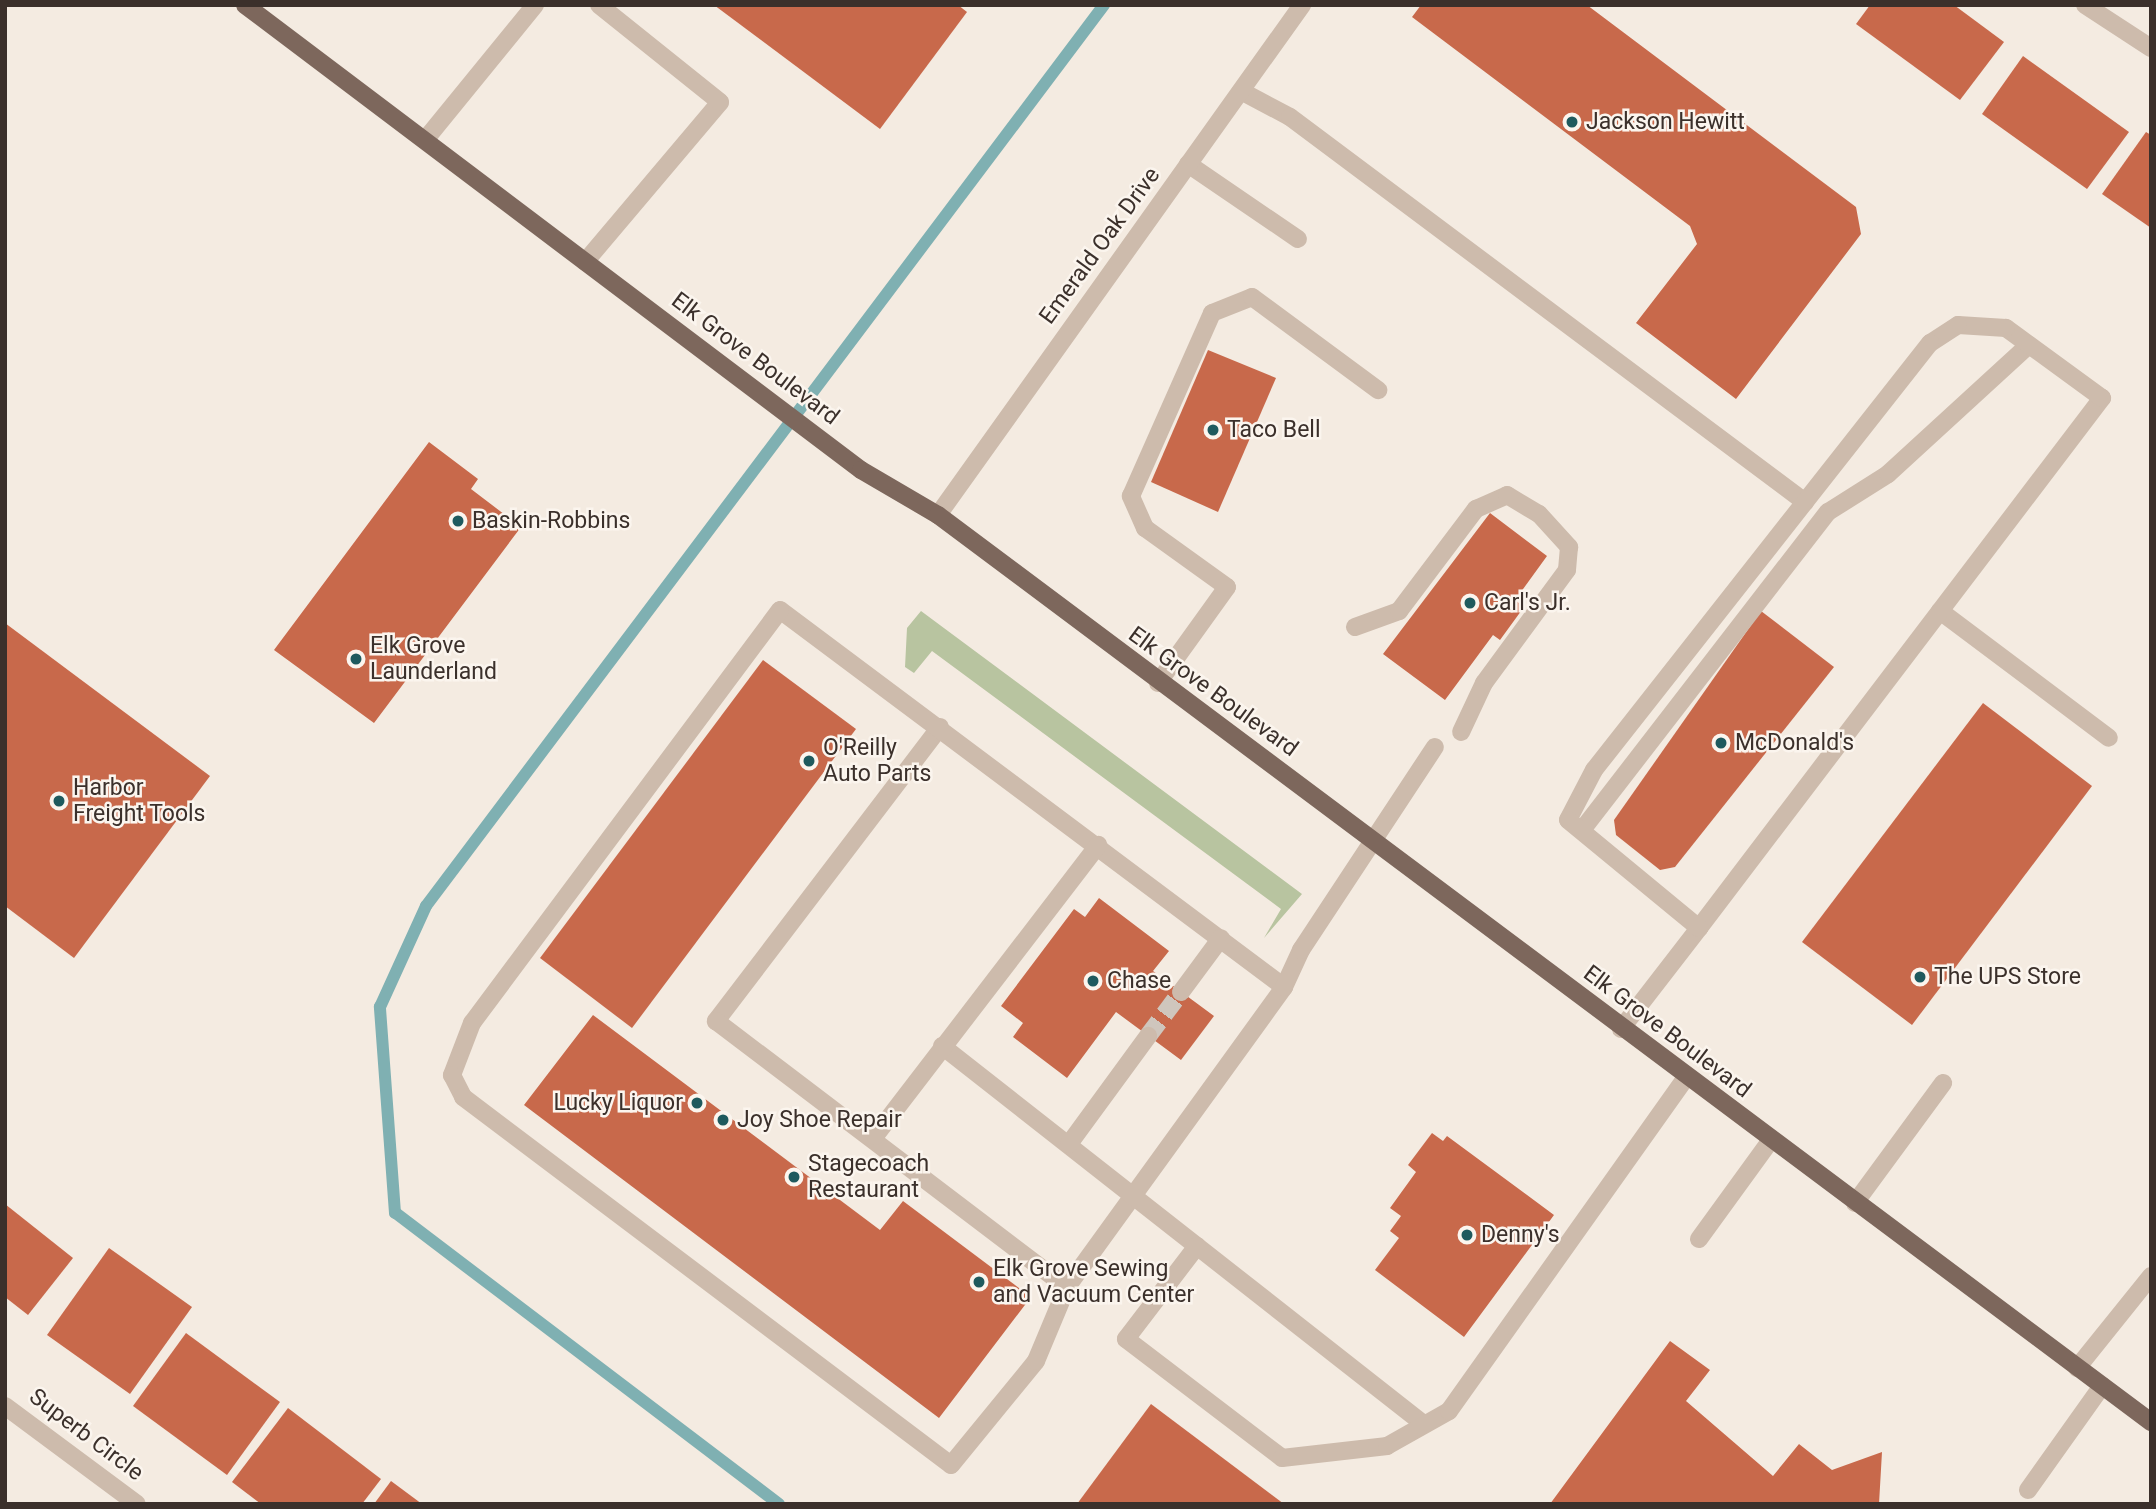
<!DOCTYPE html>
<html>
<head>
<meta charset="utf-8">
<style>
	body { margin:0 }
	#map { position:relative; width:2156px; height:1509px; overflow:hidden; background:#f4ebe1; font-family:Roboto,sans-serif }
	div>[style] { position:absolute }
	.green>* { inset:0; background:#b8c4a0 }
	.stream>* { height:12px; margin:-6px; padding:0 6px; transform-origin:6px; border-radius:6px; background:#7fb0b2 }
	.building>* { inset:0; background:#c8694b }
	.minor-tunnel>* { height:18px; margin-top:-9px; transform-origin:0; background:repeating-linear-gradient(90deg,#cfc6bd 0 18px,transparent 0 27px) }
	.minor>* { height:18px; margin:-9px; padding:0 9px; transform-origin:9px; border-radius:9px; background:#cdbbac }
	.major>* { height:18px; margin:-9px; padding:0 9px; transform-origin:9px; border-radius:9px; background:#7d675c }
	.dots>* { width:19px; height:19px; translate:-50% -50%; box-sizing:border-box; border:4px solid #fbf5ee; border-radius:50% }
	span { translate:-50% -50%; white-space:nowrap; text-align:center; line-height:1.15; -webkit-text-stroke:5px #fbf5ee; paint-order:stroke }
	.poi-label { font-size:23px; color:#3b302b }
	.left { translate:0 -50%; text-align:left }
	.right { translate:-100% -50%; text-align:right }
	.street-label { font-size:23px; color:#3b302b }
	.frame { position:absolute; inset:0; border:7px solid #3b302b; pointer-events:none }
</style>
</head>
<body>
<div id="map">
	<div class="green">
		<i style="clip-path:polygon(921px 611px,1302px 894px,1264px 938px,1281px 909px,932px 651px,914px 673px,905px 667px,907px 628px)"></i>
	</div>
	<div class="stream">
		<i style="left:779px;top:1504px;width:482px;rotate:-142.8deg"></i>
		<i style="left:395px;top:1213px;width:207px;rotate:-94.2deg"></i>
		<i style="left:380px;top:1007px;width:111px;rotate:-65.5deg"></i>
		<i style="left:426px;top:906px;width:1128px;rotate:-53.04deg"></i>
	</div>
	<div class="building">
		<i style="clip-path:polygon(714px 5px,958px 5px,967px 12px,880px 129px)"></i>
		<i style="clip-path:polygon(1421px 5px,1587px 5px,1856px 207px,1861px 234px,1736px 399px,1636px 323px,1697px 244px,1690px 226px,1412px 17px)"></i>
		<i style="clip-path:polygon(1870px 5px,1954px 5px,2004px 42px,1960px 100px,1856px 24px)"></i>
		<i style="clip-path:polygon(2023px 56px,2129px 132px,2087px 189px,1982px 114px)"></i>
		<i style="clip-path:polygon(2146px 132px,2151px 135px,2151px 228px,2102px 194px)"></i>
		<i style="clip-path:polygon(1208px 350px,1276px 378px,1218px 512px,1151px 482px)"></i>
		<i style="clip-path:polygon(429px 442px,478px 479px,471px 489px,521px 527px,374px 723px,274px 650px)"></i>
		<i style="clip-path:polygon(1490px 513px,1547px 556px,1515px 600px,1524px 607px,1500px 640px,1493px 635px,1445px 700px,1383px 654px)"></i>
		<i style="clip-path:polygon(1761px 611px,1834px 667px,1675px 867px,1660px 870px,1616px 835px,1614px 820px)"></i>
		<i style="clip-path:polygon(5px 623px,210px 776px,74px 958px,5px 906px)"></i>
		<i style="clip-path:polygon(763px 660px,856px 729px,632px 1028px,540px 958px)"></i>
		<i style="clip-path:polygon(1983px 703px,2092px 786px,1912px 1025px,1802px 942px)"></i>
		<i style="clip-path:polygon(1099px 898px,1169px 951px,1153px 971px,1214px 1016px,1181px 1060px,1116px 1012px,1067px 1078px,1013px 1037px,1023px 1023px,1001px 1006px,1074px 909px,1085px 917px)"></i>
		<i style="clip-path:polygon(593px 1015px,880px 1230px,903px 1201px,1031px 1297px,939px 1418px,524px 1105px)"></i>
		<i style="clip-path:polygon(1432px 1133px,1443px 1141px,1447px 1136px,1554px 1215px,1464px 1337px,1375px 1270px,1399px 1238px,1390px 1231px,1401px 1216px,1390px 1208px,1416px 1172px,1408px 1165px)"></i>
		<i style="clip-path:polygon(5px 1204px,73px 1258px,28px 1315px,5px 1297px)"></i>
		<i style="clip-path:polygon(109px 1248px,192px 1307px,130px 1394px,47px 1335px)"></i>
		<i style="clip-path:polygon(186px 1333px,280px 1402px,227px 1475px,133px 1406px)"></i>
		<i style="clip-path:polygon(1670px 1341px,1710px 1370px,1686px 1401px,1773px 1476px,1799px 1444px,1832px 1470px,1882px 1452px,1879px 1504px,1550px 1504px)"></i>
		<i style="clip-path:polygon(1151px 1404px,1284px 1504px,1077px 1504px)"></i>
		<i style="clip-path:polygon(288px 1408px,381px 1479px,362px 1504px,261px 1504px,232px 1482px)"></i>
		<i style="clip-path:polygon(391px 1481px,422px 1504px,374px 1504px)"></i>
	</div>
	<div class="minor-tunnel">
		<i style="left:1148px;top:1036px;width:55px;rotate:-53.1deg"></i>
	</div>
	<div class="minor">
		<i style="left:2085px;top:5px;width:79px;rotate:33.1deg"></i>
		<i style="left:1241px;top:91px;width:55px;rotate:28deg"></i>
		<i style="left:1290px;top:117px;width:643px;rotate:36.78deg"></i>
		<i style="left:425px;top:140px;width:174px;rotate:-50.8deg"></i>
		<i style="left:1188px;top:164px;width:133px;rotate:34.3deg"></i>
		<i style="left:585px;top:262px;width:209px;rotate:-49.8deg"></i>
		<i style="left:720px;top:102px;width:155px;rotate:-141.3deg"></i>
		<i style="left:938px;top:515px;width:627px;rotate:-54.48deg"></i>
		<i style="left:1940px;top:611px;width:211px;rotate:36.9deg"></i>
		<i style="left:1355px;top:627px;width:47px;rotate:-20deg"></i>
		<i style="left:1399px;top:611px;width:128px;rotate:-53deg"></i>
		<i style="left:1476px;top:509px;width:34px;rotate:-24deg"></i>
		<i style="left:1507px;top:495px;width:37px;rotate:31deg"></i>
		<i style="left:1539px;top:514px;width:45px;rotate:47.7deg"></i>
		<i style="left:1569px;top:547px;width:23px;rotate:95deg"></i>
		<i style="left:1567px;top:570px;width:140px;rotate:126.3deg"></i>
		<i style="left:1484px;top:683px;width:54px;rotate:115.1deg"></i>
		<i style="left:1158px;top:683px;width:118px;rotate:-54.3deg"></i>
		<i style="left:1227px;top:587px;width:101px;rotate:-144.3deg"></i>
		<i style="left:1145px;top:528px;width:35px;rotate:-114deg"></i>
		<i style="left:1131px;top:496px;width:200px;rotate:-66.1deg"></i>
		<i style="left:1212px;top:313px;width:43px;rotate:-21.8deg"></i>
		<i style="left:1252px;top:297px;width:157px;rotate:36.4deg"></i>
		<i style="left:940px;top:727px;width:370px;rotate:127.3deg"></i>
		<i style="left:716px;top:1021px;width:440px;rotate:37.2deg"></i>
		<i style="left:1582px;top:830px;width:402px;rotate:-52.3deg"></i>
		<i style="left:1828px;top:512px;width:71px;rotate:-32.3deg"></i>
		<i style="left:1888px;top:474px;width:191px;rotate:-42.5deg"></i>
		<i style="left:1284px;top:987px;width:629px;rotate:-143.2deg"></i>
		<i style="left:780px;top:610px;width:515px;rotate:126.71deg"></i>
		<i style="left:472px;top:1023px;width:56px;rotate:111deg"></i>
		<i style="left:452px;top:1075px;width:25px;rotate:63deg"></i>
		<i style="left:463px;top:1097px;width:611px;rotate:37.02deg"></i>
		<i style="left:951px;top:1465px;width:134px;rotate:-50.7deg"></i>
		<i style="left:1036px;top:1361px;width:80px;rotate:-67.3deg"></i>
		<i style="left:1067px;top:1287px;width:370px;rotate:-54.1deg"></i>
		<i style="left:1284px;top:987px;width:41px;rotate:-65.3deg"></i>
		<i style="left:1301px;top:950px;width:243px;rotate:-56.6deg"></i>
		<i style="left:1181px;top:992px;width:67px;rotate:-53.5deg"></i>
		<i style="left:1621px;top:1029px;width:128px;rotate:-52.3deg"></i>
		<i style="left:1699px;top:928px;width:666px;rotate:-52.75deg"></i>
		<i style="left:2102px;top:398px;width:119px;rotate:-143.9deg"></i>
		<i style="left:2006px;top:328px;width:48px;rotate:-176.4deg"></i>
		<i style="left:1958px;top:325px;width:33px;rotate:147deg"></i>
		<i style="left:1930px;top:343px;width:543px;rotate:128.2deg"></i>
		<i style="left:1594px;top:770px;width:56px;rotate:117.5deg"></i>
		<i style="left:1568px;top:820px;width:170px;rotate:39.5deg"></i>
		<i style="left:942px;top:1046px;width:609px;rotate:38.13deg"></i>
		<i style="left:875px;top:1136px;width:367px;rotate:-52.5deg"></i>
		<i style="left:1069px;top:1144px;width:134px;rotate:-53.8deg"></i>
		<i style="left:1855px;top:1203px;width:149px;rotate:-53.7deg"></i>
		<i style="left:1699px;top:1239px;width:122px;rotate:-54deg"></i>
		<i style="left:1197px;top:1246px;width:117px;rotate:127.4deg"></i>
		<i style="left:1126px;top:1339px;width:196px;rotate:37.3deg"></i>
		<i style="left:1282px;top:1458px;width:106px;rotate:-6.5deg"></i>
		<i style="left:1387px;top:1446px;width:71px;rotate:-29.4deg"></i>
		<i style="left:1449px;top:1411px;width:410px;rotate:-54.6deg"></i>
		<i style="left:2077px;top:1368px;width:118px;rotate:-51.2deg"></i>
		<i style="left:5px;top:1406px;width:164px;rotate:36.6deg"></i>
		<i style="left:2028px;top:1490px;width:128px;rotate:-54.6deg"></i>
	</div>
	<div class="major">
		<i style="left:245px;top:5px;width:772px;rotate:37.05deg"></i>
		<i style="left:861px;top:470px;width:89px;rotate:30.3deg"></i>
		<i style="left:938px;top:515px;width:1515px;rotate:36.79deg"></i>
	</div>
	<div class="dots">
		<i style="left:1572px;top:122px;background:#1f5a5e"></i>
		<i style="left:1213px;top:430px;background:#1f5a5e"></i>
		<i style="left:458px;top:521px;background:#1f5a5e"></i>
		<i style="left:1470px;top:603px;background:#1f5a5e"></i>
		<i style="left:356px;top:659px;background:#1f5a5e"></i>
		<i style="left:1721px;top:743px;background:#1f5a5e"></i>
		<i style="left:809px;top:761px;background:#1f5a5e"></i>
		<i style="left:59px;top:801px;background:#1f5a5e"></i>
		<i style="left:1920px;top:977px;background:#1f5a5e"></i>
		<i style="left:1093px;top:981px;background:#1f5a5e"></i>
		<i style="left:697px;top:1103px;background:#1f5a5e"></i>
		<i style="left:723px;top:1120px;background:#1f5a5e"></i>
		<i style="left:794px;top:1177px;background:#1f5a5e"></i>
		<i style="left:1467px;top:1235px;background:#1f5a5e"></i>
		<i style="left:979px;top:1282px;background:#1f5a5e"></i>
	</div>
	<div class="poi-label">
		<span class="left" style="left:1586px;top:122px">Jackson Hewitt</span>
		<span class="left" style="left:1227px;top:430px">Taco Bell</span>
		<span class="left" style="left:472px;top:521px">Baskin-Robbins</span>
		<span class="left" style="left:1484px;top:603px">Carl's Jr.</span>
		<span class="left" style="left:370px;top:659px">Elk Grove<br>Launderland</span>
		<span class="left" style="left:1735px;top:743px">McDonald's</span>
		<span class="left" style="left:823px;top:761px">O'Reilly<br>Auto Parts</span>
		<span class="left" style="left:73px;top:801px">Harbor<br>Freight Tools</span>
		<span class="left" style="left:1934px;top:977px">The UPS Store</span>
		<span class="left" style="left:1107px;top:981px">Chase</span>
		<span class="right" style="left:683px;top:1103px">Lucky Liquor</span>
		<span class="left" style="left:737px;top:1120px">Joy Shoe Repair</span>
		<span class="left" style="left:808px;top:1177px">Stagecoach<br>Restaurant</span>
		<span class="left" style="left:1481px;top:1235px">Denny's</span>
		<span class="left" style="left:993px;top:1282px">Elk Grove Sewing<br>and Vacuum Center</span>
	</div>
	<div class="street-label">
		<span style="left:1100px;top:246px;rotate:-54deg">Emerald Oak Drive</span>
		<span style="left:755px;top:359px;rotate:37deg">Elk Grove Boulevard</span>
		<span style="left:1213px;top:692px;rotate:36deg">Elk Grove Boulevard</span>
		<span style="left:1667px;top:1032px;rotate:37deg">Elk Grove Boulevard</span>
		<span style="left:86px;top:1435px;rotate:37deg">Superb Circle</span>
	</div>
	<div class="frame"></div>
</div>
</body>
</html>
